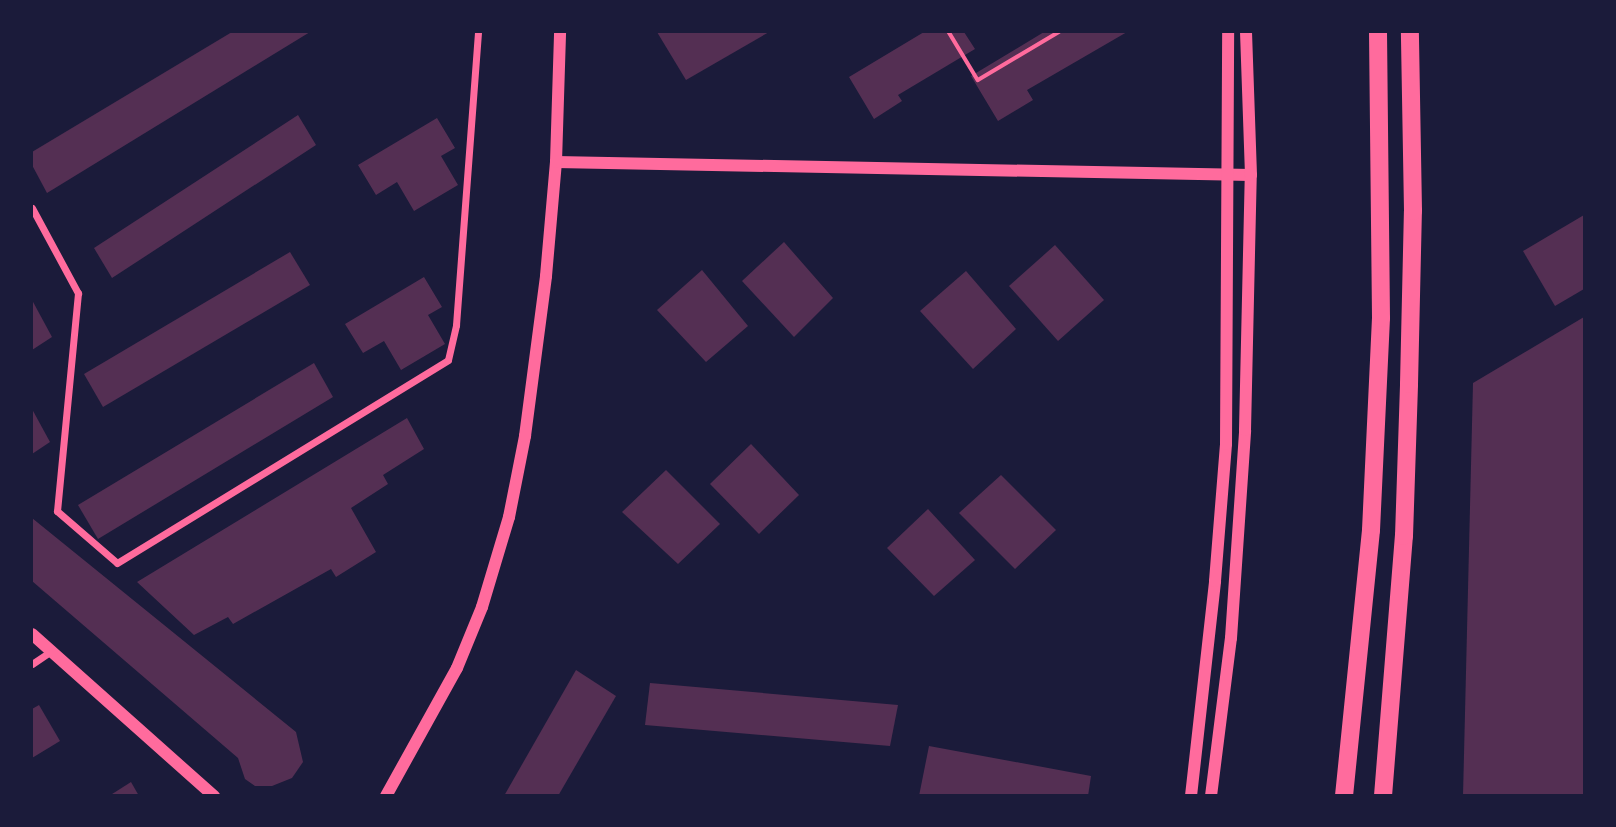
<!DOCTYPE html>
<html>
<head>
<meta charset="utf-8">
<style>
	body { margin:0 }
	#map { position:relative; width:1616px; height:827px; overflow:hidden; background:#1b1b3a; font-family:Roboto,sans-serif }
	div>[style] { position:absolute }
	.building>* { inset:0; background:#542f53 }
	.path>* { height:3.5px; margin:-1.75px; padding:0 1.75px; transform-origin:1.75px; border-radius:1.75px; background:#ff6b9d }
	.minor>* { height:7px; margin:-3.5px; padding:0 3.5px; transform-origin:3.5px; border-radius:3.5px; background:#ff6b9d }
	.tertiary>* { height:12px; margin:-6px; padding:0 6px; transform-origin:6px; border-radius:6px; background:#ff6b9d }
	.trunk>* { height:18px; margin:-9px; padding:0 9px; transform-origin:9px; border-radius:9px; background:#ff6b9d }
	span { translate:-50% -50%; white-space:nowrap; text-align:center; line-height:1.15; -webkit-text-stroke:5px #1b1b3a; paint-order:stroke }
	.frame { position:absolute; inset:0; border:33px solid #1b1b3a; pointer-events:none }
</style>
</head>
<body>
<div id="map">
	<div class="building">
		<i style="clip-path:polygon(232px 32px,310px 32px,47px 193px,32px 165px,32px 152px)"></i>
		<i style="clip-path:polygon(657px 32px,769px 32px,686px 80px)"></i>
		<i style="clip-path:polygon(924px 32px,964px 32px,975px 49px,898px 95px,902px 101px,874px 119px,849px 77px)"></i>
		<i style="clip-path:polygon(1044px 32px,1127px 32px,1027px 90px,1033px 100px,998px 121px,971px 76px)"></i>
		<i style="clip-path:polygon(298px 115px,316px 145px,112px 278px,94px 248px)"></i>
		<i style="clip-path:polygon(437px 118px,455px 148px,441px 156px,458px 185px,414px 211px,397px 182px,376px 195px,358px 165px)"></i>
		<i style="clip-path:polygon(1584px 215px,1584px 289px,1555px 306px,1523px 251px)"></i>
		<i style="clip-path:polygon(784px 242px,833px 298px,794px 337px,742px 281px)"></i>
		<i style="clip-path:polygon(1055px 245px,1104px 300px,1058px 341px,1009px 286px)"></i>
		<i style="clip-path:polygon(290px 252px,310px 285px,103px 407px,84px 374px)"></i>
		<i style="clip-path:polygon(702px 270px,748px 326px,706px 362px,657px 310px)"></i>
		<i style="clip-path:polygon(966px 271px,1016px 329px,973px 369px,920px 311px)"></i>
		<i style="clip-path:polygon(424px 277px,442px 307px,428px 315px,445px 344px,401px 370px,384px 341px,363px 353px,345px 324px)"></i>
		<i style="clip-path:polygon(32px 300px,52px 337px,32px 350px)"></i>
		<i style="clip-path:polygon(1584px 317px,1584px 796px,1463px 796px,1473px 383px)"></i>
		<i style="clip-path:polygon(314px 363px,333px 397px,98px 539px,78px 505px)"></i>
		<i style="clip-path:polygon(32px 409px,50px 442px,32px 454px)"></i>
		<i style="clip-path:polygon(407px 418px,424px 449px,383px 475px,388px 484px,351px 508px,376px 552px,336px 577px,331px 569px,233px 624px,228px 617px,194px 635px,137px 582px)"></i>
		<i style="clip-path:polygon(751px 444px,799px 495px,759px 534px,710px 484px)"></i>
		<i style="clip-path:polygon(666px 470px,720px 524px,678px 564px,622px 512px)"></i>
		<i style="clip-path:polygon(1001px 475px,1056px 530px,1015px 569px,959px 513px)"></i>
		<i style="clip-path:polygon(928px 509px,975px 560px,934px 596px,887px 548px)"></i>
		<i style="clip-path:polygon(32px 518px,296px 732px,303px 762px,292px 778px,272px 786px,255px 786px,245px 779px,238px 758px,32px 581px)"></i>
		<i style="clip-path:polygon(576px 670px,616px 696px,558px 796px,504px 796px)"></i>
		<i style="clip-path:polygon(650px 683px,898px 705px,890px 746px,645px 725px)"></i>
		<i style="clip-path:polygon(39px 705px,60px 741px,32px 758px,32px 709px)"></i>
		<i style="clip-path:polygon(929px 746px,1091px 776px,1088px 796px,919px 796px)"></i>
		<i style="clip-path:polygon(131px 782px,139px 796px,109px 796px)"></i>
	</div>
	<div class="path">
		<i style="left:949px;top:32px;width:56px;rotate:58.9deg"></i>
		<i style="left:978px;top:80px;width:94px;rotate:-30.7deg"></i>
	</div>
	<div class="minor">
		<i style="left:32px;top:208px;width:97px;rotate:61.6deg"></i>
		<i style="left:78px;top:293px;width:219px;rotate:95.5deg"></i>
		<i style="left:57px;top:511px;width:79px;rotate:40.9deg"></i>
		<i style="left:117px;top:563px;width:388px;rotate:-31.5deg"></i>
		<i style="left:448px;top:360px;width:36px;rotate:-77deg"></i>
		<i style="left:456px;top:325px;width:294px;rotate:-85.7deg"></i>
		<i style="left:32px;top:664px;width:23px;rotate:-34deg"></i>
	</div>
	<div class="tertiary">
		<i style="left:556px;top:162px;width:695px;rotate:1.07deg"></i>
		<i style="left:32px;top:634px;width:244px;rotate:41.7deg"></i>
		<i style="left:386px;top:796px;width:146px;rotate:-61deg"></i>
		<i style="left:457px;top:668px;width:66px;rotate:-67.7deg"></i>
		<i style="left:482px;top:607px;width:94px;rotate:-73.3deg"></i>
		<i style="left:509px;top:517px;width:83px;rotate:-78.8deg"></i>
		<i style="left:525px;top:436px;width:161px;rotate:-82.5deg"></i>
		<i style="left:546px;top:276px;width:114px;rotate:-85deg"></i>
		<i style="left:556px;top:162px;width:130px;rotate:-88.2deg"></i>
		<i style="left:1191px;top:796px;width:216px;rotate:-83.6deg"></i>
		<i style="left:1215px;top:581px;width:137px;rotate:-85.4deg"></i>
		<i style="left:1226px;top:444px;width:412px;rotate:-89.7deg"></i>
		<i style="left:1211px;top:796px;width:159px;rotate:-82.8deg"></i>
		<i style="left:1231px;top:638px;width:208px;rotate:-86.1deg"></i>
		<i style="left:1245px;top:430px;width:255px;rotate:-88.7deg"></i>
		<i style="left:1251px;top:175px;width:143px;rotate:-92deg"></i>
	</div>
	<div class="trunk">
		<i style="left:1344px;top:796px;width:267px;rotate:-84.2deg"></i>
		<i style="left:1371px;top:530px;width:212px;rotate:-87.3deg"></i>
		<i style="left:1381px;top:318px;width:286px;rotate:-90.6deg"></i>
		<i style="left:1383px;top:796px;width:261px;rotate:-85.4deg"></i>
		<i style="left:1404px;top:536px;width:152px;rotate:-88.1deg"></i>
		<i style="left:1409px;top:384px;width:173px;rotate:-88.7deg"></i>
		<i style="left:1413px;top:211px;width:179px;rotate:-91deg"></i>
	</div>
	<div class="frame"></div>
</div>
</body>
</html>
